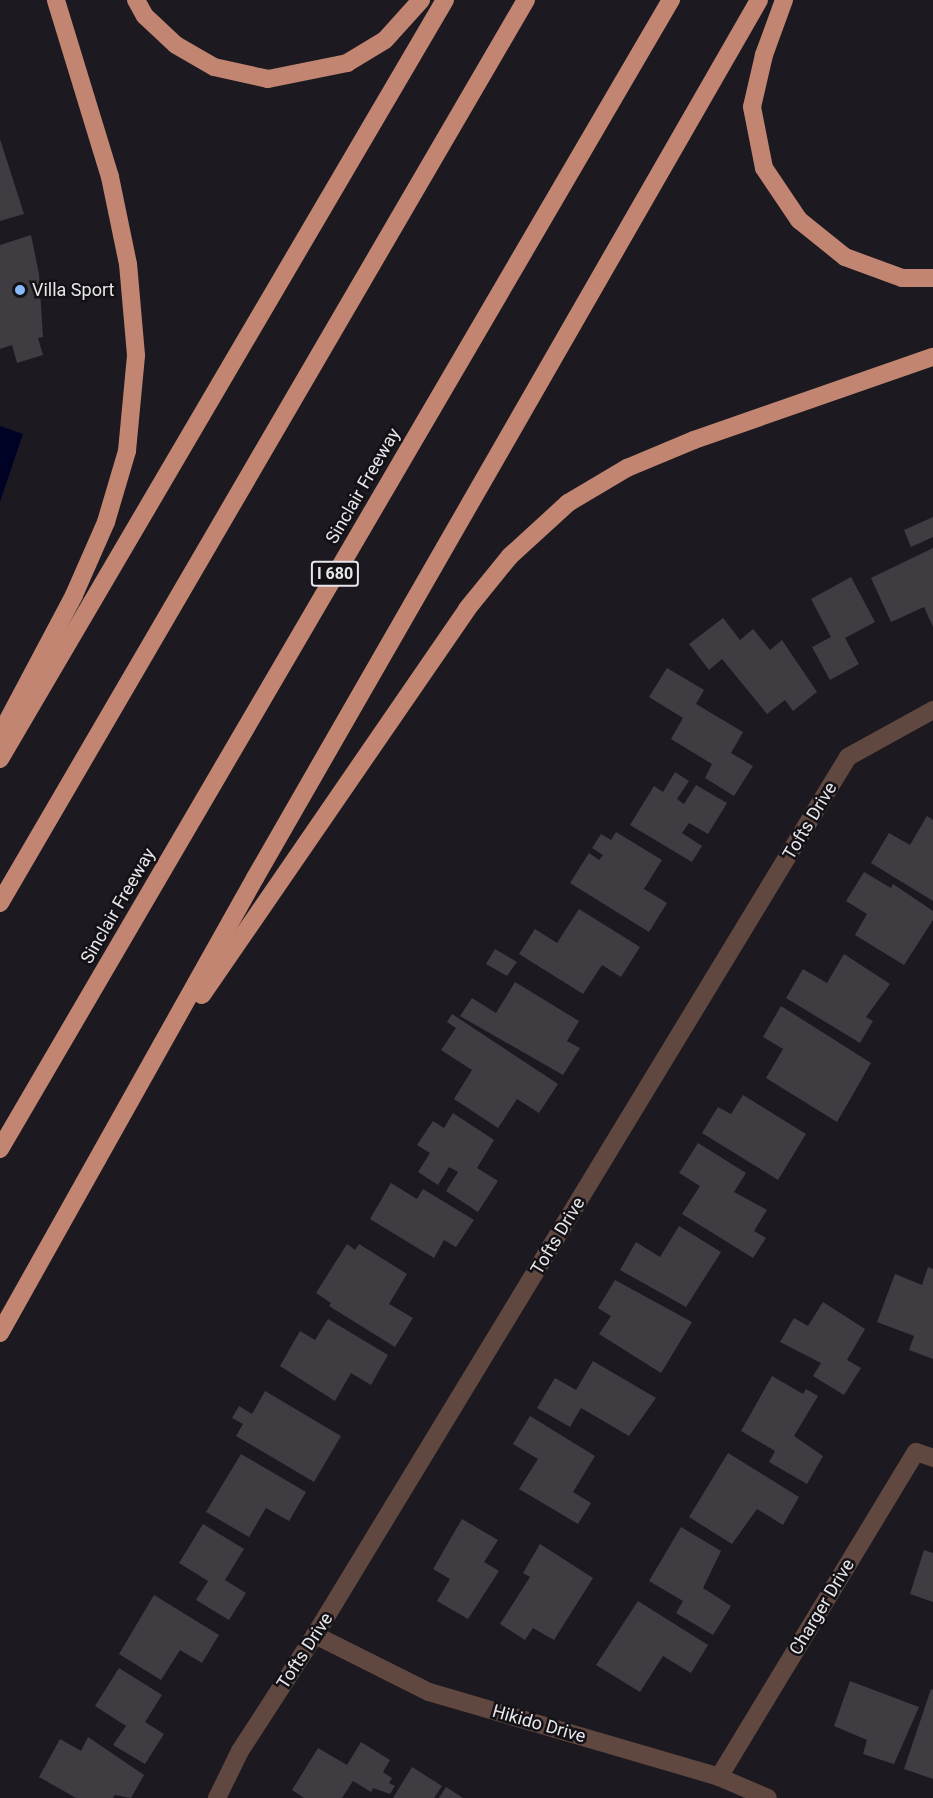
<!DOCTYPE html>
<html>
<head>
<meta charset="utf-8">
<style>
	body { margin:0 }
	#map { position:relative; width:933px; height:1798px; overflow:hidden; background:#1c1a20; font-family:Roboto,sans-serif }
	div>[style] { position:absolute }
	.water>* { inset:0; background:#000225 }
	.building>* { inset:0; background:#3f3d42 }
	.minor>* { height:18px; margin:-9px; padding:0 9px; transform-origin:9px; border-radius:9px; background:#604840 }
	.motorway>* { height:18px; margin:-9px; padding:0 9px; transform-origin:9px; border-radius:9px; background:#c18571 }
	.dots>* { width:16px; height:16px; translate:-50% -50%; box-sizing:border-box; border:3px solid #131116; border-radius:50% }
	span { translate:-50% -50%; white-space:nowrap; text-align:center; line-height:1.15; -webkit-text-stroke:5px #131116; paint-order:stroke }
	.shield-label span { padding:2px 4px; background:#131116; border:2px solid; border-radius:4px; -webkit-text-stroke-width:0 }
	.shield-label { font-size:16px; color:#e7e6ea; font-weight:700 }
	.poi-label { font-size:18px; color:#e7e6ea }
	.left { translate:0 -50%; text-align:left }
	.street-label { font-size:18px; color:#e7e6ea }
</style>
</head>
<body>
<div id="map">
	<div class="water">
		<i style="clip-path:polygon(0 426px,23px 434px,0 502px)"></i>
	</div>
	<div class="building">
		<i style="clip-path:polygon(0 139px,24px 214px,0 221px)"></i>
		<i style="clip-path:polygon(31px 235px,39px 274px,43px 337px,38px 338px,43px 355px,17px 363px,12px 345px,0 349px,0 245px)"></i>
		<i style="clip-path:polygon(933px 517px,933px 537px,911px 547px,904px 530px)"></i>
		<i style="clip-path:polygon(933px 548px,933px 627px,924px 607px,891px 622px,871px 578px)"></i>
		<i style="clip-path:polygon(851px 577px,875px 622px,845px 638px,859px 664px,830px 680px,812px 647px,831px 637px,811px 599px)"></i>
		<i style="clip-path:polygon(723px 618px,740px 640px,753px 629px,770px 650px,782px 640px,817px 692px,793px 711px,785px 700px,767px 714px,722px 659px,709px 670px,689px 644px)"></i>
		<i style="clip-path:polygon(667px 668px,704px 690px,696px 704px,743px 732px,731px 753px,753px 766px,734px 796px,705px 778px,712px 764px,671px 739px,683px 718px,649px 697px)"></i>
		<i style="clip-path:polygon(675px 772px,689px 781px,677px 799px,684px 804px,696px 785px,727px 803px,708px 834px,689px 823px,682px 833px,702px 846px,692px 862px,630px 825px,654px 786px,663px 792px)"></i>
		<i style="clip-path:polygon(927px 816px,933px 820px,933px 901px,871px 863px,889px 833px,910px 845px)"></i>
		<i style="clip-path:polygon(616px 832px,662px 860px,644px 889px,667px 903px,649px 932px,570px 883px,589px 853px,599px 860px,603px 855px,592px 848px,601px 834px,611px 840px)"></i>
		<i style="clip-path:polygon(864px 872px,891px 888px,893px 884px,933px 911px,933px 920px,904px 965px,855px 935px,867px 914px,846px 901px)"></i>
		<i style="clip-path:polygon(579px 909px,640px 947px,621px 977px,602px 965px,583px 994px,519px 954px,535px 929px,557px 943px)"></i>
		<i style="clip-path:polygon(495px 949px,517px 962px,507px 976px,486px 964px)"></i>
		<i style="clip-path:polygon(844px 954px,890px 984px,866px 1017px,873px 1021px,860px 1043px,786px 998px,803px 969px,827px 983px)"></i>
		<i style="clip-path:polygon(515px 982px,579px 1021px,567px 1041px,580px 1048px,563px 1075px,460px 1016px,472px 998px,496px 1013px)"></i>
		<i style="clip-path:polygon(781px 1006px,871px 1063px,837px 1122px,766px 1078px,783px 1049px,763px 1037px)"></i>
		<i style="clip-path:polygon(452px 1014px,558px 1084px,539px 1113px,517px 1099px,498px 1128px,454px 1099px,472px 1070px,441px 1050px,456px 1028px,447px 1022px)"></i>
		<i style="clip-path:polygon(743px 1095px,806px 1134px,778px 1180px,702px 1133px,718px 1107px,731px 1114px)"></i>
		<i style="clip-path:polygon(453px 1113px,494px 1140px,477px 1168px,498px 1181px,478px 1212px,446px 1191px,458px 1172px,449px 1167px,438px 1185px,418px 1172px,430px 1153px,417px 1145px,433px 1121px,444px 1128px)"></i>
		<i style="clip-path:polygon(698px 1143px,746px 1173px,734px 1192px,767px 1210px,754px 1231px,766px 1238px,753px 1258px,682px 1214px,700px 1186px,679px 1173px)"></i>
		<i style="clip-path:polygon(391px 1183px,417px 1199px,423px 1189px,474px 1220px,456px 1247px,444px 1240px,434px 1258px,370px 1219px)"></i>
		<i style="clip-path:polygon(679px 1226px,721px 1252px,686px 1307px,620px 1270px,636px 1242px,660px 1257px)"></i>
		<i style="clip-path:polygon(347px 1244px,355px 1250px,359px 1244px,407px 1274px,389px 1304px,413px 1318px,395px 1347px,329px 1306px,331px 1303px,316px 1293px)"></i>
		<i style="clip-path:polygon(928px 1267px,933px 1269px,933px 1359px,909px 1350px,914px 1336px,877px 1322px,895px 1274px,922px 1285px)"></i>
		<i style="clip-path:polygon(615px 1280px,692px 1322px,661px 1373px,599px 1334px,611px 1316px,598px 1308px)"></i>
		<i style="clip-path:polygon(823px 1302px,865px 1329px,847px 1360px,861px 1368px,844px 1395px,813px 1376px,821px 1363px,780px 1342px,794px 1318px,808px 1326px)"></i>
		<i style="clip-path:polygon(328px 1319px,388px 1355px,371px 1385px,351px 1373px,335px 1401px,280px 1366px,300px 1331px,315px 1340px)"></i>
		<i style="clip-path:polygon(593px 1361px,656px 1398px,629px 1436px,581px 1408px,570px 1427px,537px 1408px,555px 1378px,576px 1390px)"></i>
		<i style="clip-path:polygon(772px 1376px,803px 1394px,806px 1389px,818px 1396px,794px 1436px,823px 1456px,807px 1484px,769px 1462px,775px 1451px,741px 1431px)"></i>
		<i style="clip-path:polygon(265px 1391px,341px 1436px,314px 1482px,236px 1436px,243px 1424px,232px 1418px,239px 1406px,252px 1414px)"></i>
		<i style="clip-path:polygon(530px 1416px,595px 1456px,573px 1492px,591px 1503px,578px 1524px,519px 1489px,538px 1459px,513px 1444px)"></i>
		<i style="clip-path:polygon(728px 1453px,799px 1497px,783px 1525px,757px 1509px,732px 1544px,689px 1517px)"></i>
		<i style="clip-path:polygon(241px 1454px,306px 1492px,289px 1521px,266px 1508px,249px 1537px,206px 1512px)"></i>
		<i style="clip-path:polygon(462px 1519px,498px 1540px,484px 1562px,499px 1571px,468px 1619px,437px 1601px,450px 1579px,433px 1569px)"></i>
		<i style="clip-path:polygon(203px 1524px,244px 1549px,225px 1580px,246px 1593px,229px 1620px,196px 1600px,208px 1581px,179px 1563px)"></i>
		<i style="clip-path:polygon(681px 1527px,721px 1551px,703px 1588px,731px 1606px,713px 1635px,676px 1613px,683px 1601px,649px 1581px)"></i>
		<i style="clip-path:polygon(540px 1544px,593px 1578px,554px 1640px,533px 1628px,525px 1640px,500px 1624px,530px 1577px,523px 1573px)"></i>
		<i style="clip-path:polygon(924px 1550px,933px 1553px,933px 1602px,910px 1594px)"></i>
		<i style="clip-path:polygon(154px 1595px,219px 1635px,202px 1663px,180px 1650px,161px 1680px,119px 1654px)"></i>
		<i style="clip-path:polygon(638px 1601px,708px 1645px,691px 1673px,663px 1656px,640px 1692px,596px 1665px)"></i>
		<i style="clip-path:polygon(119px 1668px,162px 1695px,145px 1722px,164px 1734px,145px 1764px,113px 1745px,126px 1726px,95px 1706px)"></i>
		<i style="clip-path:polygon(850px 1681px,919px 1707px,894px 1764px,863px 1754px,867px 1740px,834px 1726px)"></i>
		<i style="clip-path:polygon(931px 1689px,933px 1690px,933px 1779px,904px 1769px)"></i>
		<i style="clip-path:polygon(88px 1737px,144px 1775px,131px 1798px,115px 1795px,113px 1798px,76px 1798px,39px 1777px,60px 1739px,81px 1751px)"></i>
		<i style="clip-path:polygon(361px 1742px,390px 1760px,383px 1772px,392px 1778px,389px 1783px,395px 1786px,390px 1794px,373px 1788px,371px 1792px,353px 1781px,342px 1798px,304px 1798px,292px 1790px,318px 1748px,347px 1765px)"></i>
		<i style="clip-path:polygon(412px 1767px,442px 1786px,434px 1798px,393px 1798px)"></i>
		<i style="clip-path:polygon(446px 1787px,463px 1798px,439px 1798px)"></i>
	</div>
	<div class="minor">
		<i style="left:315px;top:1635px;width:127px;rotate:26.6deg"></i>
		<i style="left:429px;top:1692px;width:302px;rotate:16.3deg"></i>
		<i style="left:719px;top:1777px;width:53px;rotate:23.2deg"></i>
		<i style="left:719px;top:1777px;width:380px;rotate:-58.8deg"></i>
		<i style="left:916px;top:1452px;width:18px;rotate:19deg"></i>
		<i style="left:217px;top:1798px;width:52px;rotate:-63.9deg"></i>
		<i style="left:240px;top:1751px;width:138px;rotate:-57.1deg"></i>
		<i style="left:315px;top:1635px;width:1027px;rotate:-58.74deg"></i>
		<i style="left:848px;top:757px;width:97px;rotate:-28.9deg"></i>
	</div>
	<div class="motorway">
		<i style="left:136px;top:0;width:18px;rotate:61deg"></i>
		<i style="left:145px;top:16px;width:42px;rotate:43.1deg"></i>
		<i style="left:176px;top:45px;width:44px;rotate:30.1deg"></i>
		<i style="left:214px;top:67px;width:55px;rotate:12.5deg"></i>
		<i style="left:268px;top:79px;width:81px;rotate:-11.4deg"></i>
		<i style="left:347px;top:63px;width:44px;rotate:-31.2deg"></i>
		<i style="left:385px;top:40px;width:54px;rotate:-48deg"></i>
		<i style="left:784px;top:0;width:59px;rotate:110deg"></i>
		<i style="left:764px;top:55px;width:53px;rotate:103deg"></i>
		<i style="left:752px;top:107px;width:62px;rotate:78.9deg"></i>
		<i style="left:764px;top:168px;width:63px;rotate:56.1deg"></i>
		<i style="left:799px;top:220px;width:59px;rotate:38.8deg"></i>
		<i style="left:845px;top:257px;width:61px;rotate:20.2deg"></i>
		<i style="left:902px;top:278px;width:31px"></i>
		<i style="left:0;top:735px;width:158px;rotate:-62.1deg"></i>
		<i style="left:74px;top:595px;width:80px;rotate:-66.3deg"></i>
		<i style="left:106px;top:522px;width:74px;rotate:-73.5deg"></i>
		<i style="left:127px;top:451px;width:96px;rotate:-84.6deg"></i>
		<i style="left:136px;top:355px;width:91px;rotate:-95deg"></i>
		<i style="left:128px;top:264px;width:89px;rotate:-101.7deg"></i>
		<i style="left:110px;top:177px;width:185px;rotate:-107deg"></i>
		<i style="left:0;top:759px;width:880px;rotate:-59.62deg"></i>
		<i style="left:0;top:903px;width:1045px;rotate:-59.78deg"></i>
		<i style="left:202px;top:995px;width:468px;rotate:-55.5deg"></i>
		<i style="left:467px;top:609px;width:68px;rotate:-50.9deg"></i>
		<i style="left:510px;top:556px;width:79px;rotate:-42.4deg"></i>
		<i style="left:568px;top:503px;width:69px;rotate:-30.7deg"></i>
		<i style="left:627px;top:468px;width:73px;rotate:-22.7deg"></i>
		<i style="left:694px;top:440px;width:253px;rotate:-19.2deg"></i>
		<i style="left:0;top:1149px;width:1331px;rotate:-59.72deg"></i>
		<i style="left:0;top:1333px;width:522px;rotate:-60.73deg"></i>
		<i style="left:255px;top:878px;width:1012px;rotate:-60.14deg"></i>
	</div>
	<div class="dots">
		<i style="left:20px;top:290px;background:#89bafc"></i>
	</div>
	<div class="shield-label">
		<span style="left:335px;top:574px">I 680</span>
	</div>
	<div class="poi-label">
		<span class="left" style="left:32px;top:290px">Villa Sport</span>
	</div>
	<div class="street-label">
		<span style="left:363px;top:486px;rotate:-60deg">Sinclair Freeway</span>
		<span style="left:810px;top:821px;rotate:-59deg">Tofts Drive</span>
		<span style="left:118px;top:906px;rotate:-60deg">Sinclair Freeway</span>
		<span style="left:558px;top:1236px;rotate:-59deg">Tofts Drive</span>
		<span style="left:822px;top:1607px;rotate:-59deg">Charger Drive</span>
		<span style="left:305px;top:1651px;rotate:-57deg">Tofts Drive</span>
		<span style="left:539px;top:1724px;rotate:16deg">Hikido Drive</span>
	</div>
</div>
</body>
</html>
